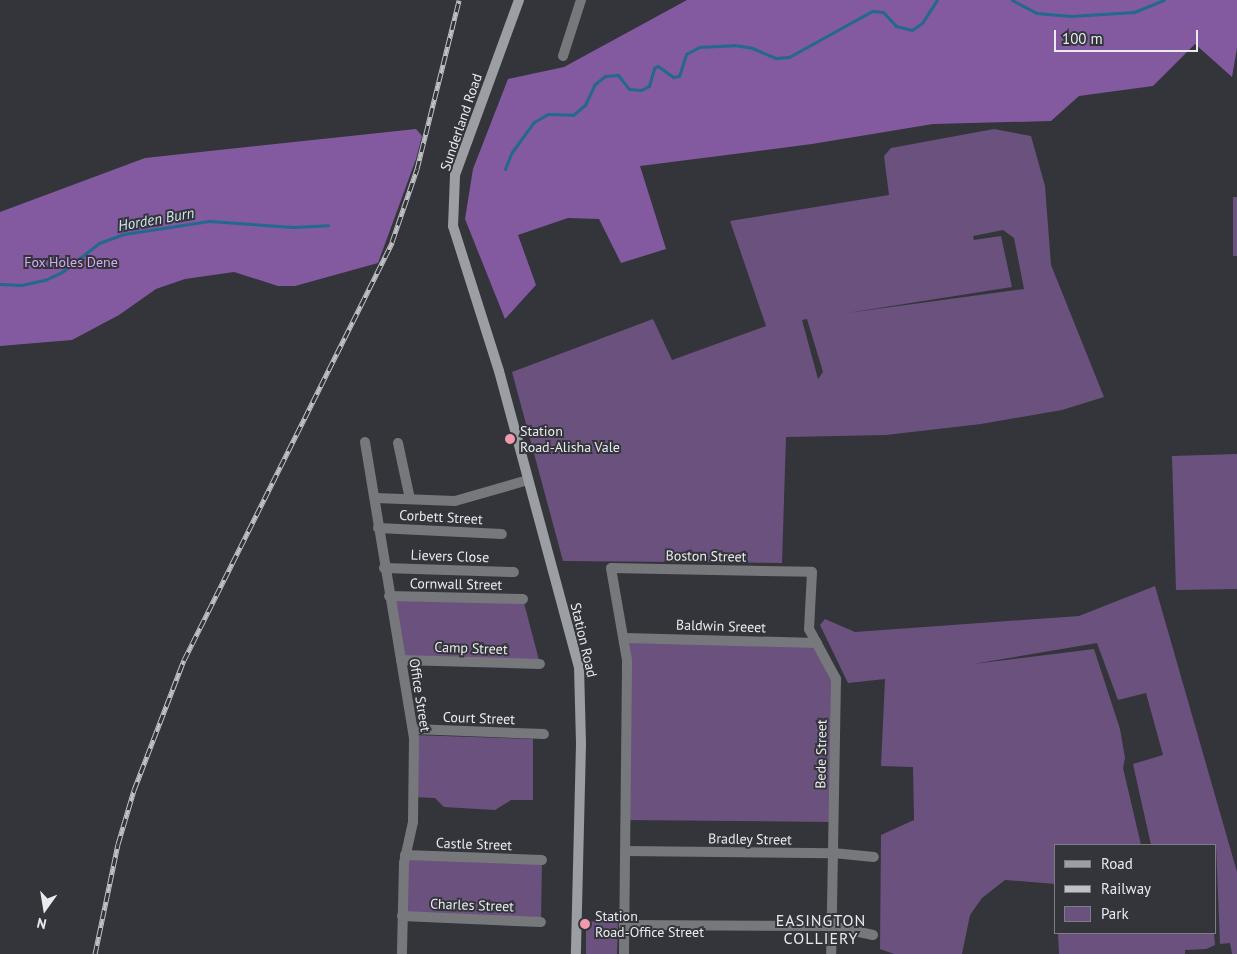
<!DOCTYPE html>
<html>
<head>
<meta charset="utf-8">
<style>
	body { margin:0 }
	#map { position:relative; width:1237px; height:954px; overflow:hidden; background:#33353b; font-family:"PT Sans",sans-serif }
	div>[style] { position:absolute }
	.green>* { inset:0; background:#6b517e }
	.forest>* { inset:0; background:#835a9f }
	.stream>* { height:3px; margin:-1.5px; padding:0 1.5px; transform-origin:1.5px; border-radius:1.5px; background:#23688e }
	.minor>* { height:10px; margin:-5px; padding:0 5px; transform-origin:5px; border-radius:5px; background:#76787b }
	.secondary>* { height:10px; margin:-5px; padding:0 5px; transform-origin:5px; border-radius:5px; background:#9b9ea2 }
	.rail>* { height:5px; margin-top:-2.5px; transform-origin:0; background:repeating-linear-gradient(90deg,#33353b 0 9px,#c0c1c6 0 18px); box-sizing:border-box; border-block:1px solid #c0c1c6 }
	.dots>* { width:14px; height:14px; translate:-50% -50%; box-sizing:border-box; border:2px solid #33353b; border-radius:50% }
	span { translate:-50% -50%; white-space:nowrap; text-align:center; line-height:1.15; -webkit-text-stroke:4px #33353b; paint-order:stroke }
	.street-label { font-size:14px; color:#eaebef }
	.park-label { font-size:14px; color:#d5a9f5 }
	.poi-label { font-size:14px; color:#eaebef }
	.left { translate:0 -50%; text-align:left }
	.water-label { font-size:15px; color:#cfe4f1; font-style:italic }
	.quarter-label { font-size:16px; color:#eaebef; letter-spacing:1px }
	.legend { position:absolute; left:1054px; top:844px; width:162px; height:90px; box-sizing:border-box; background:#33353b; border:1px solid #7c7e83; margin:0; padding:6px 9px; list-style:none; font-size:15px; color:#eaebef }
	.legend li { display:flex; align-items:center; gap:10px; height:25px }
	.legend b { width:25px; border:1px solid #7c7e83 }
	.north { position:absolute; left:20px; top:884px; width:50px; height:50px; -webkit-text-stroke:4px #33353b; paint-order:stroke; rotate:193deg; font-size:14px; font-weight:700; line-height:20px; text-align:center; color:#eaebef }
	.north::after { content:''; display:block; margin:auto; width:18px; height:22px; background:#eaebef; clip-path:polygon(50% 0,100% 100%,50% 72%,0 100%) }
	.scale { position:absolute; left:1054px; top:30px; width:144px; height:22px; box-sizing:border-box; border:2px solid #eaebef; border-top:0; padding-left:6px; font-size:15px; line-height:18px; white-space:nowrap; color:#eaebef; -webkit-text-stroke:4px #33353b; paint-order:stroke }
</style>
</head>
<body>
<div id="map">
	<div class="green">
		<i style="clip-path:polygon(evenodd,994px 129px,1031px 136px,1045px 186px,1051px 265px,1104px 397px,1062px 410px,981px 424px,886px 435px,786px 437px,782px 563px,563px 561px,512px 372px,653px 319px,672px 360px,766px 326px,730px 221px,889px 195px,884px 156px,891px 148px,994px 129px,1003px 230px,1014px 238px,1024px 289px,847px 313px,1012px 287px,1001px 236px,974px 240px,973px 236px,1003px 230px,994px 129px,807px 319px,823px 372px,818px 379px,802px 320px,807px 319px)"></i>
		<i style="clip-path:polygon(1233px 197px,1237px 197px,1237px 256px,1233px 256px)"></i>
		<i style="clip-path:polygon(1237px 454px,1237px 589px,1176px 590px,1172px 456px)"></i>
		<i style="clip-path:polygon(1155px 586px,1237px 872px,1237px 954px,1232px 954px,1230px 943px,1220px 944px,1216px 845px,1151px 845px,1133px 764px,1163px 755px,1146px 693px,1118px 700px,1097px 643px,973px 664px,1094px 649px,1120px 729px,1125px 758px,1123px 768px,1141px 845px,1056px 845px,1056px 884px,1005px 880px,982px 898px,970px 915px,962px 954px,894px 954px,880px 949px,881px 835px,914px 820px,913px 767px,881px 766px,885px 679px,848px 683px,820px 625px,825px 619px,855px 632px,1079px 616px)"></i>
		<i style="clip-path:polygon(389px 596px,523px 599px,540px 664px,401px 660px)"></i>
		<i style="clip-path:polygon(625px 638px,817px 643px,836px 679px,833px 822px,626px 820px)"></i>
		<i style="clip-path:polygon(413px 735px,533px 739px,533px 800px,511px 800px,495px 810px,444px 807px,435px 798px,413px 797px)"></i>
		<i style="clip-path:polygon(405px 855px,542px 860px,541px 922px,402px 916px)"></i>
		<i style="clip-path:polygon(586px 921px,618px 922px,617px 954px,586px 954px)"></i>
		<i style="clip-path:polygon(1058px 933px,1214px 933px,1215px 945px,1206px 949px,1185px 950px,1185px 954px,1059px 954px)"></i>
	</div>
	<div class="forest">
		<i style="clip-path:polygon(687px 0,1237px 0,1237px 48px,1232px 77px,1195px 44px,1153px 86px,1079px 96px,1051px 121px,933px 124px,812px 144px,640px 166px,666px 249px,621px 263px,599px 219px,568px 218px,518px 235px,536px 285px,505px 319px,465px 219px,473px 169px,508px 79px,564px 67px)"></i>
		<i style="clip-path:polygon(416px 129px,422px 136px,416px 159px,378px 263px,295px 286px,278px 286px,234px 272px,185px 279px,156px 289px,119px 315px,72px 340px,0 346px,0 212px,145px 158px)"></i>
	</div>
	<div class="stream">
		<i style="left:1012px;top:0;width:27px;rotate:28deg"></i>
		<i style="left:1036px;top:13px;width:35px;rotate:5deg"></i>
		<i style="left:1071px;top:16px;width:63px;rotate:-3.6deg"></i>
		<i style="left:1134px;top:12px;width:32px;rotate:-22deg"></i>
		<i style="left:505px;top:169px;width:18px;rotate:-68deg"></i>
		<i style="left:512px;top:152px;width:37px;rotate:-54deg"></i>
		<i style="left:534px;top:122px;width:16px;rotate:-30deg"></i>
		<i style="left:548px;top:114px;width:25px;rotate:2deg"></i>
		<i style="left:573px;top:115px;width:16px;rotate:-40deg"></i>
		<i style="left:585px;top:105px;width:23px;rotate:-65deg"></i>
		<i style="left:595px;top:84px;width:13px;rotate:-39deg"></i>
		<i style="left:605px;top:76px;width:13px;rotate:-4deg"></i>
		<i style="left:618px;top:75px;width:18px;rotate:52deg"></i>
		<i style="left:629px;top:89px;width:12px;rotate:5deg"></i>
		<i style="left:641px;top:90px;width:9px;rotate:-27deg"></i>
		<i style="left:649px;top:86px;width:19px;rotate:-74deg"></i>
		<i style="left:654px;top:68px;width:4px;rotate:-27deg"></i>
		<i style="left:658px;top:66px;width:19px;rotate:36deg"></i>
		<i style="left:673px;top:77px;width:6px;rotate:-9deg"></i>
		<i style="left:679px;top:76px;width:23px;rotate:-72deg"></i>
		<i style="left:686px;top:54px;width:15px;rotate:-28deg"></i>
		<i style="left:699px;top:47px;width:35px;rotate:-3deg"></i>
		<i style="left:734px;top:45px;width:18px;rotate:9deg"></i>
		<i style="left:752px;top:48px;width:26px;rotate:23deg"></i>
		<i style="left:776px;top:58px;width:13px;rotate:-4deg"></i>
		<i style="left:789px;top:57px;width:95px;rotate:-29deg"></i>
		<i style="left:872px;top:11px;width:11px;rotate:5deg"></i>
		<i style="left:883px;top:12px;width:19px;rotate:47deg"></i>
		<i style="left:896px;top:26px;width:16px;rotate:14deg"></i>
		<i style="left:912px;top:30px;width:12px;rotate:-35deg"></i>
		<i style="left:922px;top:23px;width:27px;rotate:-57deg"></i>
		<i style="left:0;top:284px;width:21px;rotate:3deg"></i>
		<i style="left:21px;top:285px;width:25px;rotate:-12deg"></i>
		<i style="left:45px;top:280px;width:19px;rotate:-25deg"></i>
		<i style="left:62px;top:272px;width:47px;rotate:-38.1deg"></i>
		<i style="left:99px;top:243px;width:27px;rotate:-20deg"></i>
		<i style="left:124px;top:234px;width:86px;rotate:-8.7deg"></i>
		<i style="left:209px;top:221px;width:84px;rotate:4.1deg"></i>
		<i style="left:293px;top:227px;width:35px;rotate:-3deg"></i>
	</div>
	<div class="minor">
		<i style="left:563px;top:56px;width:59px;rotate:-72.2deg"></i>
		<i style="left:365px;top:442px;width:301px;rotate:80.6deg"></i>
		<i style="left:414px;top:739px;width:83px;rotate:90.7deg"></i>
		<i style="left:413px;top:822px;width:42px;rotate:102.4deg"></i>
		<i style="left:404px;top:863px;width:91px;rotate:91.3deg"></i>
		<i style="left:398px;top:443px;width:57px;rotate:77.9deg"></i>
		<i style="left:375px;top:498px;width:80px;rotate:2.1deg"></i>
		<i style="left:455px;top:501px;width:76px;rotate:-16deg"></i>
		<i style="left:378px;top:528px;width:124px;rotate:2.8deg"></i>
		<i style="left:384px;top:568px;width:130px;rotate:1.8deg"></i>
		<i style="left:389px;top:596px;width:134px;rotate:1.3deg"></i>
		<i style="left:625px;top:638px;width:192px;rotate:1.5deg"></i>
		<i style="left:401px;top:660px;width:139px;rotate:1.6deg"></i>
		<i style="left:413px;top:729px;width:131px;rotate:2.2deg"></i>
		<i style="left:625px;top:851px;width:208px;rotate:0.6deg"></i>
		<i style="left:833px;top:853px;width:41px;rotate:5.6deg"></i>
		<i style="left:405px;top:855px;width:137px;rotate:2.1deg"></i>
		<i style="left:402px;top:916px;width:139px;rotate:2.5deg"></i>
		<i style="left:624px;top:925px;width:207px;rotate:0.3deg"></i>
		<i style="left:831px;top:926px;width:43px;rotate:12.1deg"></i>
		<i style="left:624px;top:954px;width:294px;rotate:-89.4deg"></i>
		<i style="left:627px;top:660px;width:93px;rotate:-99.9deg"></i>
		<i style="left:611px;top:568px;width:201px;rotate:1.1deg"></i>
		<i style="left:812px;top:572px;width:57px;rotate:93deg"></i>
		<i style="left:809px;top:629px;width:57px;rotate:61.6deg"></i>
		<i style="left:836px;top:679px;width:275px;rotate:91deg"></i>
	</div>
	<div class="secondary">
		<i style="left:519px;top:0;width:186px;rotate:110.1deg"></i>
		<i style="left:455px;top:175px;width:51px;rotate:92.2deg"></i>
		<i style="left:453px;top:226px;width:152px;rotate:72.4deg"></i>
		<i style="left:499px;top:371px;width:307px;rotate:74.9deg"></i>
		<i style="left:579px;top:667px;width:77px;rotate:88.5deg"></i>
		<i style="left:581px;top:744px;width:210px;rotate:91.4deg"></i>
	</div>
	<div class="rail">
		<i style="left:95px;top:954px;width:112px;rotate:-78.2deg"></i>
		<i style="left:118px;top:844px;width:56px;rotate:-73.5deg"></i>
		<i style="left:134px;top:790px;width:139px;rotate:-69deg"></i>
		<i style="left:184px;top:660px;width:467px;rotate:-63.5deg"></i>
		<i style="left:392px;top:242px;width:77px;rotate:-71.1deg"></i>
		<i style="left:417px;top:169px;width:174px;rotate:-76deg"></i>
	</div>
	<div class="dots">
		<i style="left:510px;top:439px;background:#f29aac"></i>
		<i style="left:585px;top:924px;background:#f29aac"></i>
	</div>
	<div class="street-label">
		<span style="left:461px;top:122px;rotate:-71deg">Sunderland Road</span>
		<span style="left:441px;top:517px;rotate:3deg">Corbett Street</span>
		<span style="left:450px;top:556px;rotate:2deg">Lievers Close</span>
		<span style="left:706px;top:556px;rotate:1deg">Boston Street</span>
		<span style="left:456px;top:584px;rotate:1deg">Cornwall Street</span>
		<span style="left:721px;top:626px;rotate:2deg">Baldwin Sreeet</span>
		<span style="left:584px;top:640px;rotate:77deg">Station Road</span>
		<span style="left:471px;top:648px;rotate:2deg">Camp Street</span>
		<span style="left:420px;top:695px;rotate:81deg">Office Street</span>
		<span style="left:479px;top:718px;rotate:2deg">Court Street</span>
		<span style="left:821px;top:754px;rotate:-89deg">Bede Street</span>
		<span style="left:750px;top:839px;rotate:1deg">Bradley Street</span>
		<span style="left:474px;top:844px;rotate:2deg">Castle Street</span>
		<span style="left:472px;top:905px;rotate:2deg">Charles Street</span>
	</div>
	<div class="park-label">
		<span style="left:71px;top:262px">Fox Holes Dene</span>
	</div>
	<div class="poi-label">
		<span class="left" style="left:520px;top:439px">Station<br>Road-Alisha Vale</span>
		<span class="left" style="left:595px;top:924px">Station<br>Road-Office Street</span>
	</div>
	<div class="water-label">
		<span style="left:156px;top:219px;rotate:-10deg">Horden Burn</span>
	</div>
	<div class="quarter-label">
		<span style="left:821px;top:929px">EASINGTON<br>COLLIERY</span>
	</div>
	<ul class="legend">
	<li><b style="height:6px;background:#9b9ea2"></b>Road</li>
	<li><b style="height:6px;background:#c0c1c6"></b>Railway</li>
	<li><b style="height:14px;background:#6b517e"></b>Park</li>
	</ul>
	<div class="north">N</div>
	<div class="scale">100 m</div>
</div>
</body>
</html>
